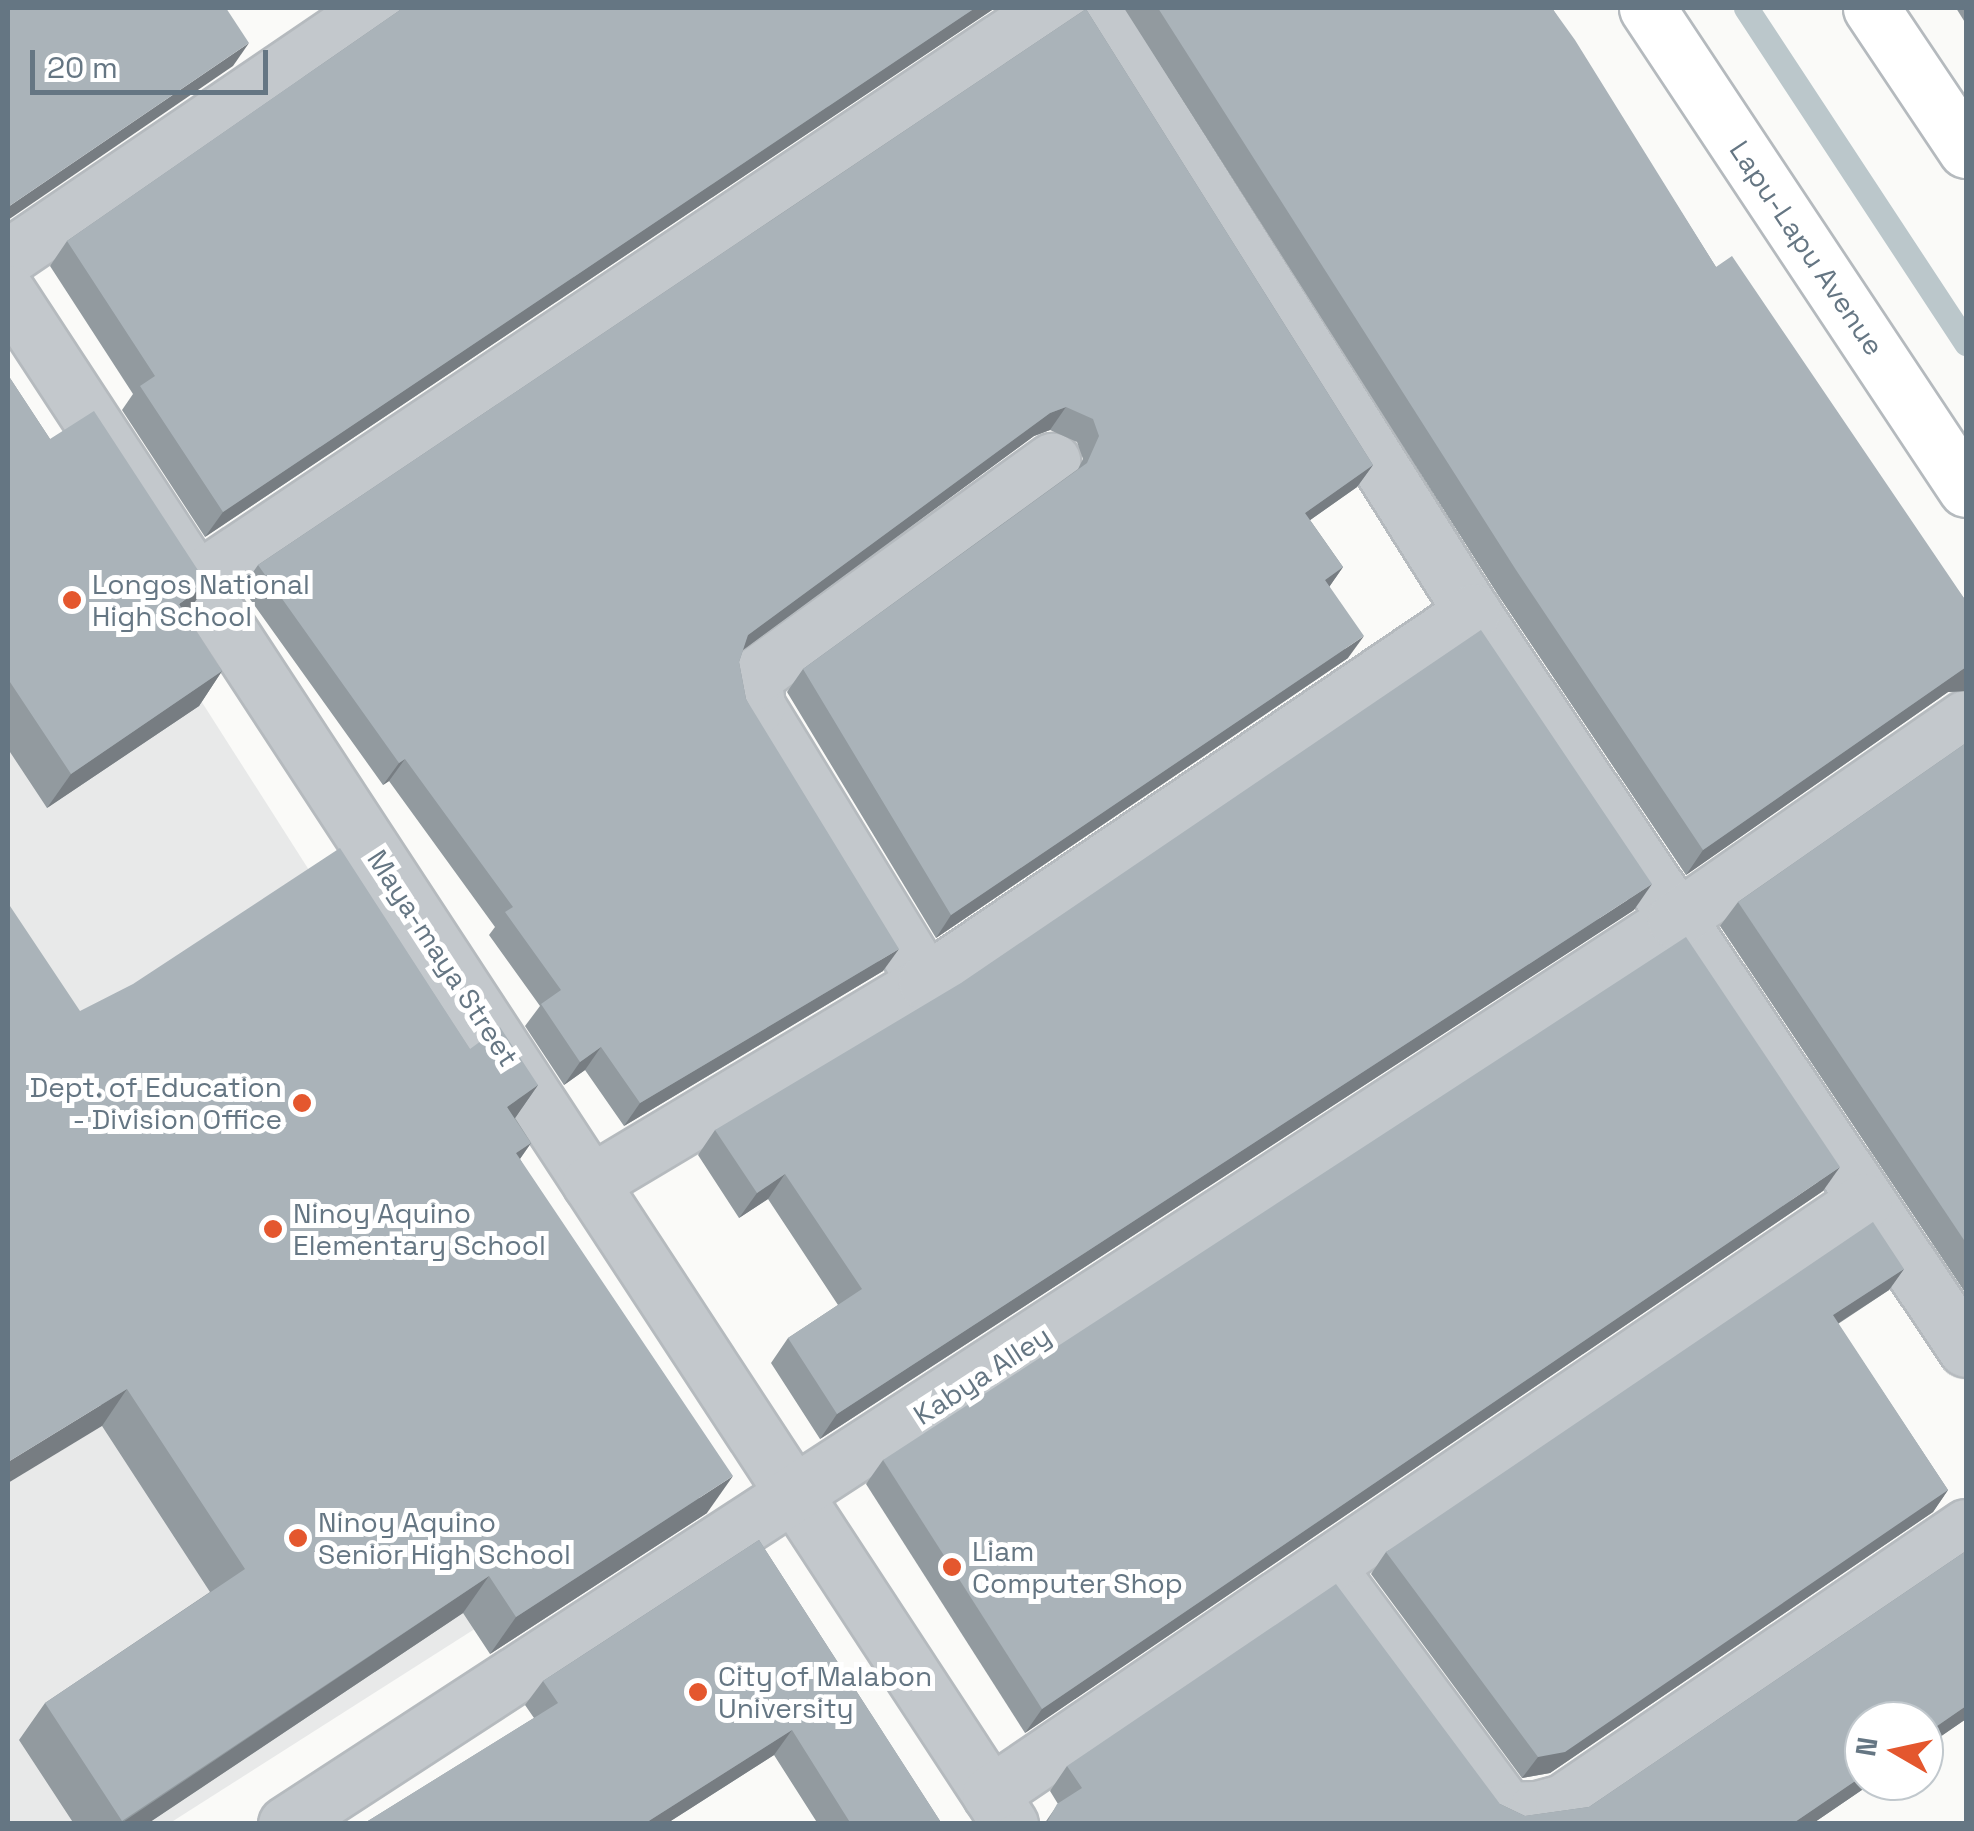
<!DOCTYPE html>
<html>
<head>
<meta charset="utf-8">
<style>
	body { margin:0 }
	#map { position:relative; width:1974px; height:1831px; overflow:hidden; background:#fafaf8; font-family:"Space Grotesk",sans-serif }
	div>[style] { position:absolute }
	.built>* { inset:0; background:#e8e9e9 }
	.stream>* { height:25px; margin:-12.5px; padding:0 12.5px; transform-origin:12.5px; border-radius:12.5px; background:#bbc7cb }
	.roads { filter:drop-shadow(2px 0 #b5babe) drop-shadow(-2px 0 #b5babe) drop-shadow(0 2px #b5babe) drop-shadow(0 -2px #b5babe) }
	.minor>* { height:55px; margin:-27.5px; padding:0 27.5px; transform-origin:27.5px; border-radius:27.5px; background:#c3c8cc }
	.major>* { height:55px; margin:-27.5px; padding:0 27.5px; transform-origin:27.5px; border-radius:27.5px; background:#fff }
	.wall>* { inset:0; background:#929a9f }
	.shaded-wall>* { inset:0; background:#777d82 }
	.building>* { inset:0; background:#aab3b9 }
	.dots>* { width:28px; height:28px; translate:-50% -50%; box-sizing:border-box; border:5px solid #fff; border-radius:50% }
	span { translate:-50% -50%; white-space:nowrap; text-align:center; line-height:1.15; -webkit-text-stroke:10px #fff; paint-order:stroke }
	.street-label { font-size:28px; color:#657683 }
	.poi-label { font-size:28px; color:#657683 }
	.left { translate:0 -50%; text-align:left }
	.right { translate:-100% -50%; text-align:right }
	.frame { position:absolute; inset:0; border:10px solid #657683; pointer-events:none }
	.north { position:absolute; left:1844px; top:1701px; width:100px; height:100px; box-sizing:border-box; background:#fff; border:2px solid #c1c8cd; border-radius:50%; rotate:279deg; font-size:28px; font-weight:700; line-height:40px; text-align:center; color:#657683 }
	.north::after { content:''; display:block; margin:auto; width:35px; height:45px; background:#e4572e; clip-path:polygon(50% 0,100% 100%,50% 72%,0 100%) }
	.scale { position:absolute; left:30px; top:50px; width:238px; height:45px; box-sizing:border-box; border:5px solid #657683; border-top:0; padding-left:12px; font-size:30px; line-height:35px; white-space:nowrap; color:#657683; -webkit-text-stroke:8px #fff; paint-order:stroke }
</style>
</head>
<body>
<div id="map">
	<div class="built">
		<i style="clip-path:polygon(8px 398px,701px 1485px,170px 1823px,8px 1823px)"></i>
	</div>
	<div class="stream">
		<i style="left:1746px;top:8px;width:401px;rotate:56.7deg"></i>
	</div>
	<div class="roads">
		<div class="minor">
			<i style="left:1092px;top:8px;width:714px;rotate:57.82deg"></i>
			<i style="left:1472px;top:612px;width:887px;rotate:56.17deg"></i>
			<i style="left:8px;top:257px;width:443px;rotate:-34.2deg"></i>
			<i style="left:8px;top:293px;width:1830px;rotate:56.8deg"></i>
			<i style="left:196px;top:581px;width:1028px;rotate:-33.86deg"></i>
			<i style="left:926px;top:982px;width:324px;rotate:-121.5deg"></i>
			<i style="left:757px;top:706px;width:24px;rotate:-97deg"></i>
			<i style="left:754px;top:682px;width:10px;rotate:-61deg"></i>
			<i style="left:759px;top:673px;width:362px;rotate:-35.9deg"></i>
			<i style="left:590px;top:1183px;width:392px;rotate:-30.9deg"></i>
			<i style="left:926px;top:982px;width:660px;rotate:-34.12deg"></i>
			<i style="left:1326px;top:1566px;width:304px;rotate:53.4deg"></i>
			<i style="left:1507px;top:1810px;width:30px;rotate:-2deg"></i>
			<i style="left:1537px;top:1809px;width:27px;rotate:-15deg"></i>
			<i style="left:1563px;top:1802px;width:488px;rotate:-34.3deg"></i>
			<i style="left:990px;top:1794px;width:1056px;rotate:-34.16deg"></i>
			<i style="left:286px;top:1824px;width:1657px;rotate:-33.06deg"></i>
			<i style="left:1675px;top:920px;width:354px;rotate:-34.8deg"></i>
		</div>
		<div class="major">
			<i style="left:1647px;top:8px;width:577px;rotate:56.45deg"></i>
			<i style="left:1871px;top:8px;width:171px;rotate:56.2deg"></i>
		</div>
	</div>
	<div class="wall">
		<i style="clip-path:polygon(403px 8px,995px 8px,205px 537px,122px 410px,133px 394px,50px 266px,67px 241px)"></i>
		<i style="clip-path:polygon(1124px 8px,1552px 8px,1716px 267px,1966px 601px,1966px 691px,1948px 692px,1686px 875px,1498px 595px)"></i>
		<i style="clip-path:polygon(1956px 8px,1966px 8px,1966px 24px)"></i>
		<i style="clip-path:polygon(1086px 9px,1373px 465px,1357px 487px,1310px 520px,1343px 567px,1329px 587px,1348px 658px,936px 938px,787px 692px,803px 669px,1078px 469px,1083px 459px,1077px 442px,1050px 430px,1034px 436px,743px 650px,739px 662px,746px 699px,883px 971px,624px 1126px,585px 1070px,564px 1085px,525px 1026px,540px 1006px,489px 935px,495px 927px,389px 781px,383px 785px,242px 588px,258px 565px)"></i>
		<i style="clip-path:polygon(8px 375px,50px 439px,222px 671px,199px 706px,47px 808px,8px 749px)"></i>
		<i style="clip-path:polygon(1966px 743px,1966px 1294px,1720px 926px,1738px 902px)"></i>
		<i style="clip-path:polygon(1634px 910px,820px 1439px,771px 1363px,788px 1338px,838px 1305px,768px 1199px,739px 1218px,698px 1155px,715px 1130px)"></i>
		<i style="clip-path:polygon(80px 1011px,470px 1049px,538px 1085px,515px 1118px,531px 1143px,520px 1159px,707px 1513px,490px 1654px,463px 1613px,147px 1824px,74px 1824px,19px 1740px,45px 1703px,210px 1592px,102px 1426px)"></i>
		<i style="clip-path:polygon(1823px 1191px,1025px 1733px,866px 1484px,883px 1460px)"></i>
		<i style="clip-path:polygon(1904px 1269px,1889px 1290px,1838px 1324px,1948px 1490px,1933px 1512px,1550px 1773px,1522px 1778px,1371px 1574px,1386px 1552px)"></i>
		<i style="clip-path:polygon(759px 1540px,942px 1824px,818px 1824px,774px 1755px,666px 1824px,363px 1824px,534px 1718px,525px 1705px,543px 1681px)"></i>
		<i style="clip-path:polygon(1966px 1551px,1966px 1719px,1812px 1824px,1044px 1824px,1058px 1804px,1050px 1791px,1067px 1766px,1500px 1804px,1525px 1816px,1589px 1807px)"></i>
	</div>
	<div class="shaded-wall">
		<i style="clip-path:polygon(975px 8px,995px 8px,205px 537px,223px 512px)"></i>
		<i style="clip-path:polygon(249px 43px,233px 66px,8px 220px,8px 207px)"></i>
		<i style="clip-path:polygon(1066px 407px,1050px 430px,1034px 436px,732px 658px,748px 635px,1050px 413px)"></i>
		<i style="clip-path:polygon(1373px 465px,1357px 487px,1289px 535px,1305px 513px)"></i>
		<i style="clip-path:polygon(1343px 567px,1327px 590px,1325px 580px)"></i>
		<i style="clip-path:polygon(207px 584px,184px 618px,179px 604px)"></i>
		<i style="clip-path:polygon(1364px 636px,1348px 658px,936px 938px,951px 915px)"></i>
		<i style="clip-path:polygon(1966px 667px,1966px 691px,1948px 692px,1686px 875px,1703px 850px)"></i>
		<i style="clip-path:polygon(222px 671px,199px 706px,47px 808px,71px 774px)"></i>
		<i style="clip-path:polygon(405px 759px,389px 781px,383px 785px,399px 763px)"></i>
		<i style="clip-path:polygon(1652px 884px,1634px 910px,820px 1439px,837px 1414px)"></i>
		<i style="clip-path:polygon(899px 949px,883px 971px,624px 1126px,640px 1103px)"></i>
		<i style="clip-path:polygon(601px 1047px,585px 1070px,564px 1085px,580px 1062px)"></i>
		<i style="clip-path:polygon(538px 1085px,513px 1121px,507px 1107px)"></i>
		<i style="clip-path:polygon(531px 1143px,505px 1180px,516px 1153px)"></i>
		<i style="clip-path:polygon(1840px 1167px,1823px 1191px,1025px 1733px,1042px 1709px)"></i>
		<i style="clip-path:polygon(785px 1174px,768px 1199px,739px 1218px,757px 1193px)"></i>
		<i style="clip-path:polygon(1904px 1269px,1889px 1290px,1817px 1337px,1833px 1315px)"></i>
		<i style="clip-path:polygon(127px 1389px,102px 1426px,8px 1483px,8px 1462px)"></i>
		<i style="clip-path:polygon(733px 1476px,707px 1513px,490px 1654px,516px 1617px)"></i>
		<i style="clip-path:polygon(1948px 1490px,1933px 1512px,1550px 1773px,1522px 1778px,1538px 1757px)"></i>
		<i style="clip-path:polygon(489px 1576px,463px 1613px,147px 1824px,120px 1824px)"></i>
		<i style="clip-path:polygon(1966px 1706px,1966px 1719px,1924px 1748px,1924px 1735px)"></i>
		<i style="clip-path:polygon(792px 1730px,774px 1755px,666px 1824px,644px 1824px)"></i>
		<i style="clip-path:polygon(1864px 1775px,1864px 1781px,1875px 1781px,1812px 1824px,1792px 1824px)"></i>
	</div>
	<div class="building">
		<i style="clip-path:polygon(8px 8px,226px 8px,249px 43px,8px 207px)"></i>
		<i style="clip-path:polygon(403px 8px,975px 8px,223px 512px,140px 386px,155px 376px,67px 241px)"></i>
		<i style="clip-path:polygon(1158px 8px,1552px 8px,1575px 40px,1716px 267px,1732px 256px,1966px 601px,1966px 667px,1703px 850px,1516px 570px)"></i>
		<i style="clip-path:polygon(1086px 9px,1373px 465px,1305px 513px,1343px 567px,1325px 580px,1364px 636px,951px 915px,803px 669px,1087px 463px,1099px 436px,1093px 419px,1066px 407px,1050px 413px,748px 635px,739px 662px,746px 699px,899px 949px,640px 1103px,601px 1047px,580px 1062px,541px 1004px,561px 990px,505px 912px,513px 907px,405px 759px,399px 763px,258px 565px)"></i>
		<i style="clip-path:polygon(8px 375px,50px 439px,94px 411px,207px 584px,179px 604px,222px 671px,71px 774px,8px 679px)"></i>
		<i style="clip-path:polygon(1481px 630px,1652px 884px,837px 1414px,788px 1338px,862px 1289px,785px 1174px,757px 1193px,715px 1130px,961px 983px)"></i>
		<i style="clip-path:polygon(1966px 743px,1966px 1243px,1738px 902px)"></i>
		<i style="clip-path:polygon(340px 848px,470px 1049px,500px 1027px,538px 1085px,507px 1107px,531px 1143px,516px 1153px,733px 1476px,516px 1617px,489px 1576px,122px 1821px,45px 1703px,245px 1569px,127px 1389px,8px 1462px,8px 903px,80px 1011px,133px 984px)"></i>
		<i style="clip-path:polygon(1686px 937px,1840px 1167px,1042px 1709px,883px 1460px)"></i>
		<i style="clip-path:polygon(1873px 1222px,1904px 1269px,1833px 1315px,1948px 1490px,1565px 1752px,1538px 1757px,1386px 1552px)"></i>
		<i style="clip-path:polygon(759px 1540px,942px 1824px,851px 1824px,792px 1730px,644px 1824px,363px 1824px,558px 1703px,543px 1681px)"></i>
		<i style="clip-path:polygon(1966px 1551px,1966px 1706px,1924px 1735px,1924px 1721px,1864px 1721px,1864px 1775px,1792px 1824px,1046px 1824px,1057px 1804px,1082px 1788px,1067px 1766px,1336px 1584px,1500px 1804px,1525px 1816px,1589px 1807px)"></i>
	</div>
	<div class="dots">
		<i style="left:72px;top:600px;background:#e4572e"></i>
		<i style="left:302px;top:1103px;background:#e4572e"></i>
		<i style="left:273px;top:1229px;background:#e4572e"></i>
		<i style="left:298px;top:1538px;background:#e4572e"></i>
		<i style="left:952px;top:1567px;background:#e4572e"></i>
		<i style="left:698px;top:1692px;background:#e4572e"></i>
	</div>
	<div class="street-label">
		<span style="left:1807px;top:248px;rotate:56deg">Lapu-Lapu Avenue</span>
		<span style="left:443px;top:958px;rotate:57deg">Maya-maya Street</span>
		<span style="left:982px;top:1375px;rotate:-33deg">Kabya Alley</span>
	</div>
	<div class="poi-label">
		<span class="left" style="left:92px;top:600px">Longos National<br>High School</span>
		<span class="right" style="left:282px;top:1103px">Dept. of Education<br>- Division Office</span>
		<span class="left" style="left:293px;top:1229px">Ninoy Aquino<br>Elementary School</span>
		<span class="left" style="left:318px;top:1538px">Ninoy Aquino<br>Senior High School</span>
		<span class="left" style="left:972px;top:1567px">Liam<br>Computer Shop</span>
		<span class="left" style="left:718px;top:1692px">City of Malabon<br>University</span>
	</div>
	<div class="frame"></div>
	<div class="north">N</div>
	<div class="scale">20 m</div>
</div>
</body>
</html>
